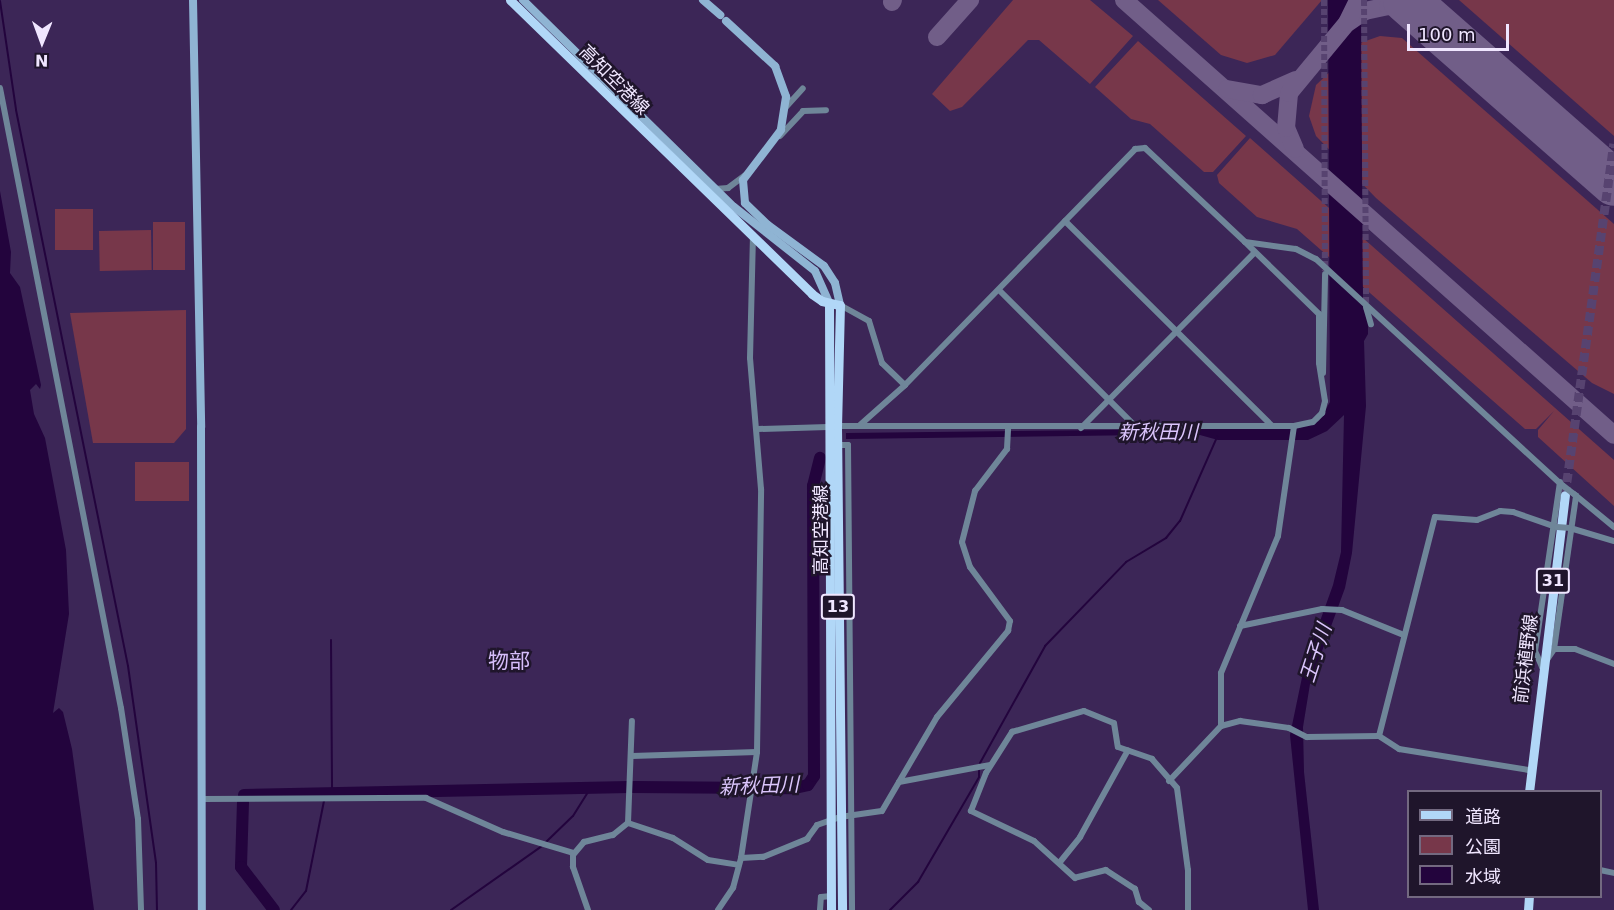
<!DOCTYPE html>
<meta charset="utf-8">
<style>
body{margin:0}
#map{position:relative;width:1614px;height:910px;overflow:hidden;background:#3c2657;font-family:"DejaVu Sans","Noto Sans JP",sans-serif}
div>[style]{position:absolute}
.green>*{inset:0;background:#77374a;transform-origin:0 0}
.water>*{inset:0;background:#23043d}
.stream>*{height:2px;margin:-1px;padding:0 1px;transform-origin:1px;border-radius:1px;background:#23043d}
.river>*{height:12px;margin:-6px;padding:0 6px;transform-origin:6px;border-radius:6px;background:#23043d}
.taxiway>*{height:18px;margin:-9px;padding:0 9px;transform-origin:9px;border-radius:9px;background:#715e88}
.runway>*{height:46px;margin:-23px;padding:0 23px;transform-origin:23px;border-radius:23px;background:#715e88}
.street-tunnel>*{height:6px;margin-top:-3px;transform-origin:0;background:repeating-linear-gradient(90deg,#574370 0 6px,transparent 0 9px)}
.primary-tunnel>*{height:9px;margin-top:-4.5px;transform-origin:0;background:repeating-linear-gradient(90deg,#574370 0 9px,transparent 0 13.5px)}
.street>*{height:6px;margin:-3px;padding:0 3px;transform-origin:3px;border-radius:3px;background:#6f8699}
.secondary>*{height:8px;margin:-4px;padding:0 4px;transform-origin:4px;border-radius:4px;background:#8fb4d3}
.primary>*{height:9px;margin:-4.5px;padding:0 4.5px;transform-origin:4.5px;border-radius:4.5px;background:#b1d7f7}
.street-bridge>*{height:6px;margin:-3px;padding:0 3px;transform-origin:3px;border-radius:3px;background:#6f8699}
span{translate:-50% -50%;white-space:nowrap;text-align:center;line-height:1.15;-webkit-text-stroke:5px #1f152b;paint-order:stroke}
.shield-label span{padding:2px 4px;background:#1f152b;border:2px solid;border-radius:4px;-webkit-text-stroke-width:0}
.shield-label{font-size:16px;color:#f0e6ff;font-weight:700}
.street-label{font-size:18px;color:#f0e6ff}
.water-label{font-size:20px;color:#dbc5fc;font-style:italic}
.quarter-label{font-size:21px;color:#d6bdfa}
.legend{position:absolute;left:1407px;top:790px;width:195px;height:108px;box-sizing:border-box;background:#1f152b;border:2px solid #736980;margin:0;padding:8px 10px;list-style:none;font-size:18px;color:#f0e6ff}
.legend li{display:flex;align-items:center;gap:12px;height:30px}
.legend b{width:30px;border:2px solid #736980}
.north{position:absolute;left:12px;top:12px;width:60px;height:60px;-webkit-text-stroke:4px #1f152b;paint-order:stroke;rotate:181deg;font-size:16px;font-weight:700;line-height:24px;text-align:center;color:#f0e6ff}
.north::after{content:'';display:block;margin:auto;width:21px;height:27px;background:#f0e6ff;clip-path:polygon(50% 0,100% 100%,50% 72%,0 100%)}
.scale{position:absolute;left:1407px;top:24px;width:102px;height:27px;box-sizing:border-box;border:3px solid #f0e6ff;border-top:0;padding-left:8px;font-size:18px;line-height:21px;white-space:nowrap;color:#f0e6ff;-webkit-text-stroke:4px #1f152b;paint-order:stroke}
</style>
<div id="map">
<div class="green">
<i style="clip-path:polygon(1013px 0,1090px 0,1133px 36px,1090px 84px,1039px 40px,1028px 40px,962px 107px,950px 111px,932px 94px)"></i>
<i style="clip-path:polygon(1158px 0,1322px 0,1275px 55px,1247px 63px,1221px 55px)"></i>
<i style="clip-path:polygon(1459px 0,1614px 0,1614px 136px)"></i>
<i style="clip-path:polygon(1380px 36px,1402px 38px,1410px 45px,1614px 224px,1614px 394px,1592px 383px,1376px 198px,1316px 136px,1309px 116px,1316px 85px,1360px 43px)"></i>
<i style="clip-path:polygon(1138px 41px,1246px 136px,1213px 172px,1204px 172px,1150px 124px,1131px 119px,1095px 87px)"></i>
<i style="clip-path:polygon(1250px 138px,1614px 460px,1614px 506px,1538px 437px,1538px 430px,1554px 411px,1536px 429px,1525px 429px,1297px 229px,1257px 217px,1219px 183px,1217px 175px)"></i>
<i style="left:55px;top:209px;width:38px;height:41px"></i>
<i style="left:153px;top:222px;width:32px;height:48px"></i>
<i style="left:151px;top:230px;width:40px;height:52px;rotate:89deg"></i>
<i style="clip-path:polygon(186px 310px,186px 429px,174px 443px,93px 443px,70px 313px)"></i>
<i style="left:135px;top:462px;width:54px;height:39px"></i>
</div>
<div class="water">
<i style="clip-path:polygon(1328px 0,1361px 0,1363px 309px,1368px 319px,1368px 334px,1364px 341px,1366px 406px,1352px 553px,1345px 588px,1310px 684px,1303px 727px,1304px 772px,1319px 910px,1308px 910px,1290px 735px,1305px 663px,1333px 585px,1341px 552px,1344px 415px,1327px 431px,1308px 440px,1218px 440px,1200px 435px,1145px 435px,846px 439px,846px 433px,1299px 428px,1319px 421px,1330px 402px)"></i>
<i style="clip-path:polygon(0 191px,11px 252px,10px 273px,20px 287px,41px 385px,40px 389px,36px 384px,30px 390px,34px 414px,45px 438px,66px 550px,69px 614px,53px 713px,59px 708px,63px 712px,72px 749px,94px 910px,0 910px)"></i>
</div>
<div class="stream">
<i style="left:0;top:1px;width:110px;rotate:81.6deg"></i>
<i style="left:16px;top:110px;width:567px;rotate:78.61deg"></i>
<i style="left:128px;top:666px;width:199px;rotate:81.9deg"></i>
<i style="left:156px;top:863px;width:47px;rotate:88.8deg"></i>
<i style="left:331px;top:640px;width:154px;rotate:89.6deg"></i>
<i style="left:980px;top:763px;width:134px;rotate:-60.9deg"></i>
<i style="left:1045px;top:646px;width:117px;rotate:-46deg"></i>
<i style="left:1126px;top:562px;width:47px;rotate:-31deg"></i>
<i style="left:1166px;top:538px;width:22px;rotate:-51deg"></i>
<i style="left:1180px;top:521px;width:92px;rotate:-66.2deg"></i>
<i style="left:546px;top:842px;width:37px;rotate:-44deg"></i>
<i style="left:573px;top:816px;width:34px;rotate:-58deg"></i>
<i style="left:291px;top:910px;width:24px;rotate:-52deg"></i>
<i style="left:306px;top:891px;width:92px;rotate:-78.7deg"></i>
<i style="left:451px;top:910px;width:111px;rotate:-35.1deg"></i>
<i style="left:890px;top:910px;width:40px;rotate:-45deg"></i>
<i style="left:918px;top:882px;width:121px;rotate:-59.8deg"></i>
<i style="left:979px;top:777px;width:8px;rotate:-90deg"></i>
</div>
<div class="river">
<i style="left:633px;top:787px;width:162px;rotate:0.4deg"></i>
<i style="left:795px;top:788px;width:13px;rotate:-13deg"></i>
<i style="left:808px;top:785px;width:11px;rotate:-56deg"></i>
<i style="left:814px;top:776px;width:290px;rotate:-90.2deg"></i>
<i style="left:813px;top:486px;width:29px;rotate:-76deg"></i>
<i style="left:244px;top:795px;width:385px;rotate:-1.2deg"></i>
<i style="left:243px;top:802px;width:65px;rotate:91.8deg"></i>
<i style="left:241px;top:867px;width:54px;rotate:52.5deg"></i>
</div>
<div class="taxiway">
<i style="left:1124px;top:0;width:655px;rotate:41.6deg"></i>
<i style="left:892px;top:2px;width:2px;rotate:-63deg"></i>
<i style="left:1349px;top:22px;width:19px;rotate:-35deg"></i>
<i style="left:1365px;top:11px;width:24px;rotate:-12deg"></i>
<i style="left:1388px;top:6px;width:23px;rotate:7deg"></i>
<i style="left:1411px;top:9px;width:24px;rotate:33deg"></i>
<i style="left:937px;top:37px;width:50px;rotate:-48.3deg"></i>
<i style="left:1227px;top:89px;width:36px;rotate:10deg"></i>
<i style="left:1262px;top:95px;width:37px;rotate:-24deg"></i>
<i style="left:1295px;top:149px;width:23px;rotate:-113deg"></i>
<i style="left:1286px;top:128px;width:35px;rotate:-85deg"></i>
<i style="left:1289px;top:93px;width:91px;rotate:-50.4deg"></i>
<i style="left:1347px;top:23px;width:25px;rotate:-64deg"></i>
</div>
<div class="runway">
<i style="left:1406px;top:0;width:277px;rotate:41.3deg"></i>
</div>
<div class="street-tunnel">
<i style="left:1324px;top:0;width:271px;rotate:89.8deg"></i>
<i style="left:1364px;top:0;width:307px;rotate:89.6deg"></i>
</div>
<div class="primary-tunnel">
<i style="left:1565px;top:495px;width:355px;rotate:-82.1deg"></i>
</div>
<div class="street">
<i style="left:0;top:88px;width:632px;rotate:78.96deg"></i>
<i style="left:121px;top:708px;width:112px;rotate:81.3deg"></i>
<i style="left:138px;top:819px;width:91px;rotate:88.1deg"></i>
<i style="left:786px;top:107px;width:25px;rotate:-48deg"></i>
<i style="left:780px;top:136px;width:34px;rotate:-47deg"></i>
<i style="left:803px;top:111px;width:23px;rotate:-2deg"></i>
<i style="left:715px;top:189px;width:13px;rotate:-4deg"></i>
<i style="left:728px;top:188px;width:21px;rotate:-37deg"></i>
<i style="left:1065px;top:221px;width:291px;rotate:44.7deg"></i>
<i style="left:999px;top:290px;width:194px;rotate:45deg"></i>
<i style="left:840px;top:305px;width:33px;rotate:29deg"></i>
<i style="left:869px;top:321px;width:44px;rotate:72.8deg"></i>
<i style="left:882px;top:363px;width:32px;rotate:44deg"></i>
<i style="left:1366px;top:307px;width:18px;rotate:74deg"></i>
<i style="left:1323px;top:373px;width:99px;rotate:-88.8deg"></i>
<i style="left:860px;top:425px;width:60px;rotate:-41.6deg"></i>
<i style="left:905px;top:385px;width:330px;rotate:-45.7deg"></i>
<i style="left:1135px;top:149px;width:10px;rotate:-6deg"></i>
<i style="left:1145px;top:148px;width:137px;rotate:43.2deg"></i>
<i style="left:1245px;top:242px;width:51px;rotate:7.8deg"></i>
<i style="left:1296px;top:249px;width:22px;rotate:27deg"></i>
<i style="left:1316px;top:259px;width:334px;rotate:42.6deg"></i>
<i style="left:837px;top:426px;width:457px"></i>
<i style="left:1294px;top:426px;width:19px;rotate:-12deg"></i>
<i style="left:1313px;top:422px;width:13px;rotate:-45deg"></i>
<i style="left:1322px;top:413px;width:12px;rotate:-76deg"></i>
<i style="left:1325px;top:401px;width:38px;rotate:-99deg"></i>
<i style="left:1319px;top:363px;width:49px;rotate:-90deg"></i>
<i style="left:1319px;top:314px;width:103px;rotate:-135.8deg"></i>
<i style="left:1081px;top:428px;width:247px;rotate:-45.3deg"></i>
<i style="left:758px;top:429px;width:70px;rotate:-1.6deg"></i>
<i style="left:837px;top:445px;width:11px"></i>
<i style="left:848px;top:445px;width:465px;rotate:89.5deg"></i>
<i style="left:1560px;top:482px;width:171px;rotate:98.4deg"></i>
<i style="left:1535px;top:651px;width:17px;rotate:66deg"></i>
<i style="left:1542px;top:667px;width:22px;rotate:-56deg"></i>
<i style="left:1554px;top:649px;width:155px;rotate:-81.8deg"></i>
<i style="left:1574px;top:494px;width:52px;rotate:39.5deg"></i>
<i style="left:1570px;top:528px;width:46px;rotate:16.5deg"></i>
<i style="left:1240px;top:626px;width:84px;rotate:-11.7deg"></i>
<i style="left:1322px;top:609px;width:20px;rotate:3deg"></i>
<i style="left:1342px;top:610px;width:67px;rotate:22deg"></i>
<i style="left:1554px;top:649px;width:21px"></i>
<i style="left:1575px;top:649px;width:42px;rotate:21deg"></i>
<i style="left:1221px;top:726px;width:53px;rotate:-90deg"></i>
<i style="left:1221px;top:673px;width:148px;rotate:-67.4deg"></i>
<i style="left:1278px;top:536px;width:111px;rotate:-81.7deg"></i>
<i style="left:1379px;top:736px;width:226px;rotate:-75.7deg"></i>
<i style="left:1435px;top:517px;width:42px;rotate:4.1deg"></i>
<i style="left:1477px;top:520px;width:25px;rotate:-21deg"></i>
<i style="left:1500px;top:511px;width:13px;rotate:4deg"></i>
<i style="left:1513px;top:512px;width:46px;rotate:19.2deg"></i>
<i style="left:632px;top:756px;width:125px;rotate:-1.8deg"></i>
<i style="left:1169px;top:781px;width:76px;rotate:-46.6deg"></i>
<i style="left:1221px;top:726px;width:20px;rotate:-15deg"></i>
<i style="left:1240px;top:721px;width:49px;rotate:8.1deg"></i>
<i style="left:1289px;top:728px;width:20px;rotate:27deg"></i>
<i style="left:1307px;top:737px;width:72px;rotate:-0.8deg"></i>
<i style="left:1379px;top:736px;width:24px;rotate:33deg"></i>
<i style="left:1399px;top:749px;width:131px;rotate:9.2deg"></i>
<i style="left:899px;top:782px;width:93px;rotate:-10.6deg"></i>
<i style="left:202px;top:799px;width:224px;rotate:-0.3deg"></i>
<i style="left:426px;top:798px;width:84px;rotate:23.8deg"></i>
<i style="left:503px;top:832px;width:74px;rotate:16.5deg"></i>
<i style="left:628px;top:823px;width:47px;rotate:18.4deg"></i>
<i style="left:673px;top:838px;width:41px;rotate:32.2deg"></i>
<i style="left:708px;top:860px;width:31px;rotate:9deg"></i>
<i style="left:741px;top:858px;width:22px;rotate:-3deg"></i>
<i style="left:763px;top:857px;width:48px;rotate:-22.2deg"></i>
<i style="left:807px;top:839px;width:17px;rotate:-54deg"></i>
<i style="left:817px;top:825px;width:24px;rotate:-19deg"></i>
<i style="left:840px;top:817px;width:42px;rotate:-8.1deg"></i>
<i style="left:882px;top:811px;width:109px;rotate:-59.7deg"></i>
<i style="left:937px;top:717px;width:112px;rotate:-50.5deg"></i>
<i style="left:1008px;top:631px;width:10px;rotate:-79deg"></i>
<i style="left:1010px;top:621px;width:67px;rotate:-126.5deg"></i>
<i style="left:970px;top:567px;width:26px;rotate:-108deg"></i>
<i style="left:962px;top:542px;width:53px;rotate:-75.7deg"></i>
<i style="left:975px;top:491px;width:53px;rotate:-52.7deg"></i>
<i style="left:1007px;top:449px;width:21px;rotate:-87deg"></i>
<i style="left:1060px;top:862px;width:32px;rotate:-51deg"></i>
<i style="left:1080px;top:837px;width:99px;rotate:-61.1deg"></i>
<i style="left:1600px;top:870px;width:14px;rotate:12deg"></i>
<i style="left:588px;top:910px;width:46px;rotate:-109.2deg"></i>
<i style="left:573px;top:867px;width:12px;rotate:-90deg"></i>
<i style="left:573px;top:855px;width:17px;rotate:-50deg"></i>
<i style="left:584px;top:842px;width:30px;rotate:-14deg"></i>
<i style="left:613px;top:835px;width:19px;rotate:-39deg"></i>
<i style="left:628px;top:823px;width:102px;rotate:-87.8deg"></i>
<i style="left:718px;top:910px;width:27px;rotate:-56deg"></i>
<i style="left:733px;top:888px;width:31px;rotate:-75deg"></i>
<i style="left:741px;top:858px;width:107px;rotate:-81.4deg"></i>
<i style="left:757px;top:752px;width:263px;rotate:-89.1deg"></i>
<i style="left:761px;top:489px;width:131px;rotate:-94.8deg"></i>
<i style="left:750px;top:358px;width:120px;rotate:-88.6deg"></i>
<i style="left:820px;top:910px;width:13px;rotate:-86deg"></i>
<i style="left:821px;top:897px;width:10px;rotate:-6deg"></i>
<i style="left:1149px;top:910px;width:13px;rotate:-141deg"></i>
<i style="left:1139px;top:902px;width:14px;rotate:-107deg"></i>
<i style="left:1135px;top:889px;width:35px;rotate:-147deg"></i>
<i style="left:1106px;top:870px;width:32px;rotate:166deg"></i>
<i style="left:1075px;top:878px;width:55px;rotate:-137.9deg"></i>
<i style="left:1034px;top:841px;width:70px;rotate:-154.5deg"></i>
<i style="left:971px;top:811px;width:41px;rotate:-68.5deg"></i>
<i style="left:986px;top:773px;width:49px;rotate:-57.6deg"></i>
<i style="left:1012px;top:732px;width:75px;rotate:-16.3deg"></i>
<i style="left:1084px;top:711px;width:32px;rotate:22deg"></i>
<i style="left:1114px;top:723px;width:24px;rotate:81deg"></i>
<i style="left:1118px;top:747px;width:36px;rotate:19deg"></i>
<i style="left:1152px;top:759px;width:38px;rotate:49deg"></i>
<i style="left:1177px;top:788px;width:83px;rotate:82.4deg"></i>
<i style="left:1188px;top:870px;width:40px;rotate:90deg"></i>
</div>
<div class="secondary">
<i style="left:193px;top:0;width:427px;rotate:88.9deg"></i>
<i style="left:201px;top:427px;width:483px;rotate:89.9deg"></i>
<i style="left:523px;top:0;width:296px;rotate:44.5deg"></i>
<i style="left:734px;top:207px;width:103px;rotate:38.3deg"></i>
<i style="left:815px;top:271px;width:35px;rotate:66deg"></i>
<i style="left:703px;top:0;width:23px;rotate:41deg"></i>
<i style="left:726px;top:21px;width:67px;rotate:42.6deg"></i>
<i style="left:775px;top:66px;width:33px;rotate:70deg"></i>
<i style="left:786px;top:97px;width:33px;rotate:99deg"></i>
<i style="left:781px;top:130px;width:63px;rotate:127.2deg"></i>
<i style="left:743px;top:180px;width:23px;rotate:85deg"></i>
<i style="left:745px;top:203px;width:32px;rotate:44deg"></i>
<i style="left:768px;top:225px;width:69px;rotate:36.2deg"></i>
<i style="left:824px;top:266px;width:20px;rotate:57deg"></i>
<i style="left:835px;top:283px;width:23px;rotate:77deg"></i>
</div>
<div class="primary">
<i style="left:510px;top:0;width:421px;rotate:44.2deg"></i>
<i style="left:812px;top:294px;width:12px;rotate:35deg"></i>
<i style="left:822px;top:301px;width:18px;rotate:13deg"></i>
<i style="left:840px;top:305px;width:121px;rotate:91.4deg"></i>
<i style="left:837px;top:426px;width:484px;rotate:89.4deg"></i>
<i style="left:829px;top:303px;width:607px;rotate:89.81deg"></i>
<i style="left:1529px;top:792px;width:299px;rotate:-83.1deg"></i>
<i style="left:1528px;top:910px;width:14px;rotate:-86deg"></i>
</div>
<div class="street-bridge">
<i style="left:1562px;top:485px;width:15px;rotate:37deg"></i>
<i style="left:1557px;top:527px;width:13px;rotate:4deg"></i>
</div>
<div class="shield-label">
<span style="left:1553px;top:581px">31</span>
<span style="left:838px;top:607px">13</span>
</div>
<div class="street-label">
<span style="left:614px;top:80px;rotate:45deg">高知空港線</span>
<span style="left:821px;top:530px;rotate:-90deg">高知空港線</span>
<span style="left:1526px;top:659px;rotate:-83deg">前浜植野線</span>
</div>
<div class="water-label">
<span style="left:1158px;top:432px">新秋田川</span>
<span style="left:1316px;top:653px;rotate:-72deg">王子川</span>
<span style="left:759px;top:786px;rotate:-2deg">新秋田川</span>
</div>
<div class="quarter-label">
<span style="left:509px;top:661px">物部</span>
</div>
<ul class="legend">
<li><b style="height:8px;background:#b1d7f7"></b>道路</li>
<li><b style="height:16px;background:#77374a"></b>公園</li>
<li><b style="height:16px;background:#23043d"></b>水域</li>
</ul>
<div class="north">N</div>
<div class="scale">100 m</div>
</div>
